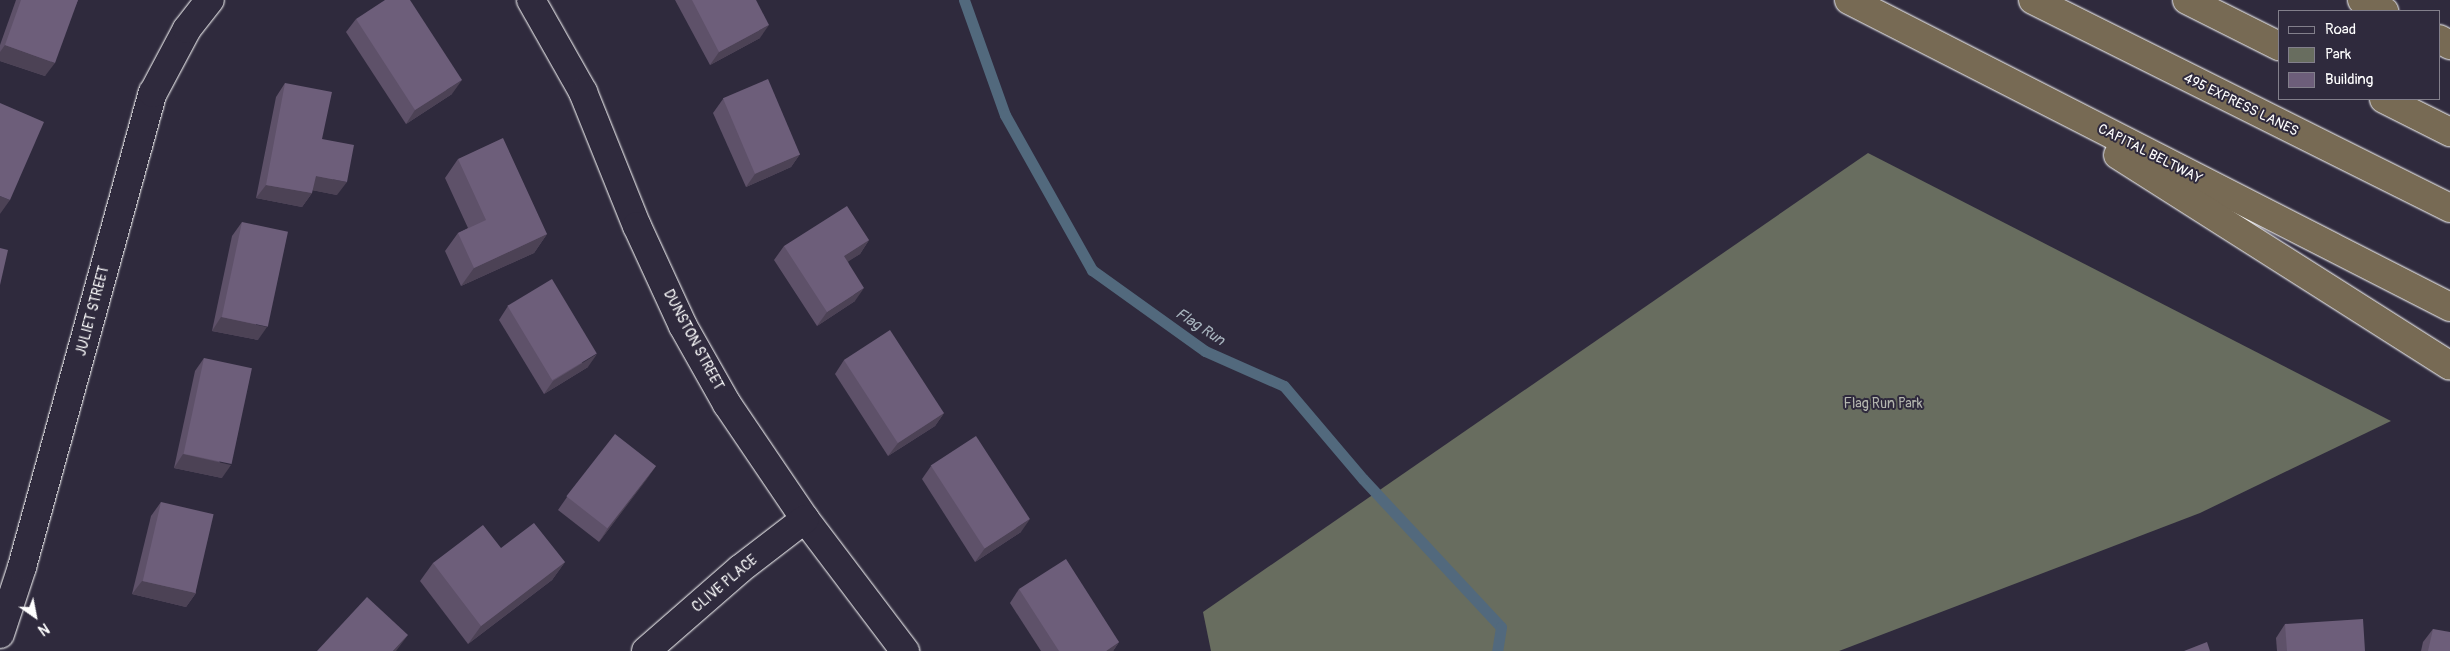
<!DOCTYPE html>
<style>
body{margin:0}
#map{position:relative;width:2450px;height:651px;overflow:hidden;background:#2f2a3d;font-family:Pangolin,sans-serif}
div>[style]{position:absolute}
.green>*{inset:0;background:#686d5f}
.stream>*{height:11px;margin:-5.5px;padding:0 5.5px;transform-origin:5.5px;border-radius:5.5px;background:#52697d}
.roads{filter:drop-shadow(0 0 1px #fff) drop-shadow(0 0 1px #fff)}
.minor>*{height:28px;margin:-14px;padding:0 14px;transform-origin:14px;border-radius:14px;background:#2f2a3d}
.motorway>*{height:28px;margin:-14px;padding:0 14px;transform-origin:14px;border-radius:14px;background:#776a54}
.wall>*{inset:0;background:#5e5169}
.shaded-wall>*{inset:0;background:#4c4255}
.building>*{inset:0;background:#6d5e7a;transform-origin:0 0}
span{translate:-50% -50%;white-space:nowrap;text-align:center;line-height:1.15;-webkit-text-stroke:4px #2f2a3d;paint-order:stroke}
.street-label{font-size:14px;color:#fff}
.park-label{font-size:14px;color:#b4b6af}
.water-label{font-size:15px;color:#a8b4be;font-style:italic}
.legend{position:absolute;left:2278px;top:10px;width:162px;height:90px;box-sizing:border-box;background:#2f2a3d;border:1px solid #827f8b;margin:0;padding:6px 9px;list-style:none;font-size:15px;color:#fff}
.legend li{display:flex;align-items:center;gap:10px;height:25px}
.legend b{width:25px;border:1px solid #827f8b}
.north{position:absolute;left:10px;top:591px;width:50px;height:50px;-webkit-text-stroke:4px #2f2a3d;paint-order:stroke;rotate:147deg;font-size:14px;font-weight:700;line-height:20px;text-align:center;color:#fff}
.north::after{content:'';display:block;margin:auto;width:18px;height:22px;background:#fff;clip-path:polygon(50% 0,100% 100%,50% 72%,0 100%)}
</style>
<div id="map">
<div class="green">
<i style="clip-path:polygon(1868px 153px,2391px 421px,2200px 513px,1839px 651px,1211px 651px,1203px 612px)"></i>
</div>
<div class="stream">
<i style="left:964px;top:0;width:122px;rotate:70.4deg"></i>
<i style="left:1005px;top:115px;width:178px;rotate:60.7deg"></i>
<i style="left:1092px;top:270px;width:139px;rotate:35.6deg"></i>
<i style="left:1205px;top:351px;width:86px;rotate:23.9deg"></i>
<i style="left:1284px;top:386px;width:122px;rotate:49.7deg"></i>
<i style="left:1363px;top:479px;width:202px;rotate:47deg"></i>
<i style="left:1501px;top:627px;width:24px;rotate:99deg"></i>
</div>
<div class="roads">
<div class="minor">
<i style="left:531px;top:0;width:106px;rotate:60.5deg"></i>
<i style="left:583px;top:92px;width:144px;rotate:68.1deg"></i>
<i style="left:637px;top:226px;width:110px;rotate:65.3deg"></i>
<i style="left:683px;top:326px;width:90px;rotate:60.6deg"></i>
<i style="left:727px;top:404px;width:139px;rotate:55.9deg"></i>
<i style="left:805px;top:519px;width:166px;rotate:52.9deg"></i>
<i style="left:0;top:634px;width:71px;rotate:-71.8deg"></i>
<i style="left:22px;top:567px;width:492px;rotate:-74.6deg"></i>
<i style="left:153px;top:93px;width:72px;rotate:-62deg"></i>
<i style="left:187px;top:29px;width:37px;rotate:-52deg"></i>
<i style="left:646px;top:651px;width:125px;rotate:-41.1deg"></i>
<i style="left:740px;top:569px;width:82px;rotate:-37.6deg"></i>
</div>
<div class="motorway">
<i style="left:1849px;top:0;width:675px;rotate:27.06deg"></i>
<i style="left:2033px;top:0;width:466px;rotate:26.5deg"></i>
<i style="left:2187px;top:0;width:103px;rotate:26.6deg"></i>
<i style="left:2362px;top:0;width:25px;rotate:27deg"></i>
<i style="left:2439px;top:39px;width:13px;rotate:29deg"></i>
<i style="left:2384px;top:99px;width:74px;rotate:26.6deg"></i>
<i style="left:2118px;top:155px;width:393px;rotate:32.4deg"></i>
</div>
</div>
<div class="wall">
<i style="clip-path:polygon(16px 0,78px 0,45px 76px,0 61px,0 45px)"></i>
<i style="clip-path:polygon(675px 0,756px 0,760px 38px,710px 65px)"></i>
<i style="clip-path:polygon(356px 19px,452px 94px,406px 124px,346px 32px)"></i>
<i style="clip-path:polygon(285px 83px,322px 139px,337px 195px,312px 190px,312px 193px,302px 207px,256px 198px,276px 97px)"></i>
<i style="clip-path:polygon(723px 99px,800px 154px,791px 167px,746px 187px,713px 113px)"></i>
<i style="clip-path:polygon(458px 159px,547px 234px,534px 253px,461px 286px,445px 251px,458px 233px,468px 228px,445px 178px)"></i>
<i style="clip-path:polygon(242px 222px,258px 340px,212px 331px,232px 236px)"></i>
<i style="clip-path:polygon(869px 240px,860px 254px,848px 261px,855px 301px,817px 326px,774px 260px,784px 246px)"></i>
<i style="clip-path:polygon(508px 306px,588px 367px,544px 394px,499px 320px)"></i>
<i style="clip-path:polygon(204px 358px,222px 478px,174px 468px,195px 371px)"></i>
<i style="clip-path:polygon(844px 360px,944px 413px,935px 426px,888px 456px,835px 374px)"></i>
<i style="clip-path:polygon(656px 466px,599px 542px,558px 510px,567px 497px)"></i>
<i style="clip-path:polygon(931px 466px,1021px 532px,975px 562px,922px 479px)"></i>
<i style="clip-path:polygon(161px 502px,196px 593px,186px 607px,132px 594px,151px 516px)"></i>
<i style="clip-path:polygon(501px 548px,565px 562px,552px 580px,468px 644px,420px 581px,433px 563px)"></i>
<i style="clip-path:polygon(1019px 589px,1119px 642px,1113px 651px,1041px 651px,1010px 603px)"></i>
<i style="clip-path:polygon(2285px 624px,2365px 651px,2277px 651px,2276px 638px)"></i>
<i style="clip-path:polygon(2433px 629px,2450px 651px,2421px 651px,2423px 642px)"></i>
</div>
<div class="shaded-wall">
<i style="clip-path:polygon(769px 25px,760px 38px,710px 65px,719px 52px)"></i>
<i style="clip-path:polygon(5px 45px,55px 63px,45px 76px,0 61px,0 52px)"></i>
<i style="clip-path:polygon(462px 80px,452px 94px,406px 124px,415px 110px)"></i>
<i style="clip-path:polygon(800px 154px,791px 167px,746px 187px,755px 174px)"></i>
<i style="clip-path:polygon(316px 176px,347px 182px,337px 195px,306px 189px)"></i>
<i style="clip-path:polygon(266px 185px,312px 193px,302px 207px,256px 198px)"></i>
<i style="clip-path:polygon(0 196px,10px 200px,0 214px)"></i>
<i style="clip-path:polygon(547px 234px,534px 253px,461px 286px,474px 268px)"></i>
<i style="clip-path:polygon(869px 240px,860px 254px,835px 270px,844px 256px)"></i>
<i style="clip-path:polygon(864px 288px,855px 301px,817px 326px,827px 312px)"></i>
<i style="clip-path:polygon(221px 317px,267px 327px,258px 340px,212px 331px)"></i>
<i style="clip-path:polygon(597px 354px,588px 367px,544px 394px,553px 381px)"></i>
<i style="clip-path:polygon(944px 413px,935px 426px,888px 456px,898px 443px)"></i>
<i style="clip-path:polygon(183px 454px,231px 465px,222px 478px,174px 468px)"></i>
<i style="clip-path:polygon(656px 466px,647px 479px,599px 542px,608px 528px)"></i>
<i style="clip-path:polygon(1030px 519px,1021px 532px,975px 562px,985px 548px)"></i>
<i style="clip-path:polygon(565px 562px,552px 580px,468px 644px,481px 626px)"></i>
<i style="clip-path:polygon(142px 581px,196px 593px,186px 607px,132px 594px)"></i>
<i style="clip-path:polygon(408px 635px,396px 651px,393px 651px)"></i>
<i style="clip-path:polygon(1119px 642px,1113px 651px,1106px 651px)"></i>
</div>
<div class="building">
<i style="clip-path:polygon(21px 0,78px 0,55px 63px,5px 45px)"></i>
<i style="clip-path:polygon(385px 0,410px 0,462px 80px,415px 110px,356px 19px)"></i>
<i style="clip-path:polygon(692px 0,756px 0,769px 25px,719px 52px)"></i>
<i style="left:768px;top:79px;width:82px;height:49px;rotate:67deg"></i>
<i style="clip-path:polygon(285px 83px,332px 92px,322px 139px,354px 145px,347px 182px,316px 176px,312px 193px,266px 185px)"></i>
<i style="clip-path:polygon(0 103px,44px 122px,10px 200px,0 196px)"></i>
<i style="clip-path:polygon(503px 138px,547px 234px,474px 268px,458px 233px,486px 220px,458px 159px)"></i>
<i style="clip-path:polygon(847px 206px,869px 240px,844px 256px,864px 288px,827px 312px,784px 246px)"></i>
<i style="left:242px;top:222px;width:47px;height:97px;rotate:12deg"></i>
<i style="clip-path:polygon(0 248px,8px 250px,0 285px)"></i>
<i style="left:552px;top:279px;width:87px;height:52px;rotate:59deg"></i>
<i style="left:890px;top:330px;width:99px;height:55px;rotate:57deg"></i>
<i style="left:204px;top:358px;width:49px;height:98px;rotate:12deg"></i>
<i style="left:615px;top:434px;width:52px;height:79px;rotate:38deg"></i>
<i style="left:976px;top:436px;width:99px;height:54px;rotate:57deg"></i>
<i style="left:161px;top:502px;width:54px;height:81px;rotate:13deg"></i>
<i style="clip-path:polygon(534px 523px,565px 562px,481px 626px,433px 563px,483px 525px,501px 548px)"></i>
<i style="clip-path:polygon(1066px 559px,1119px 642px,1106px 651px,1059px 651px,1019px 589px)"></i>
<i style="clip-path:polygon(367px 597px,408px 635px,393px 651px,317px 651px)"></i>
<i style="clip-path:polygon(2363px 619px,2365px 651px,2287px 651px,2285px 624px)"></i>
<i style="clip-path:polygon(2433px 629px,2450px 632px,2450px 651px,2428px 651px)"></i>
<i style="clip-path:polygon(2207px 642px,2210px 651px,2184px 651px)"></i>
</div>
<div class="street-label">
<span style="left:2241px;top:105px;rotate:26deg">495 EXPRESS LANES</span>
<span style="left:2150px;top:154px;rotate:27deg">CAPITAL BELTWAY</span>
<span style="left:93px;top:311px;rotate:-75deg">JULIET STREET</span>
<span style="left:693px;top:340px;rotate:62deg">DUNSTON STREET</span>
<span style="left:725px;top:584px;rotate:-40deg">CLIVE PLACE</span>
</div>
<div class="park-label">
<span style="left:1883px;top:404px">Flag Run Park</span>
</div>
<div class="water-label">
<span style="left:1200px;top:327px;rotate:33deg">Flag Run</span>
</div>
<ul class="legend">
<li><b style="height:6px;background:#2f2a3d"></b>Road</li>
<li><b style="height:14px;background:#686d5f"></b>Park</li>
<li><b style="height:14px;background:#6d5e7a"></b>Building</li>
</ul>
<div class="north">N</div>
</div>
